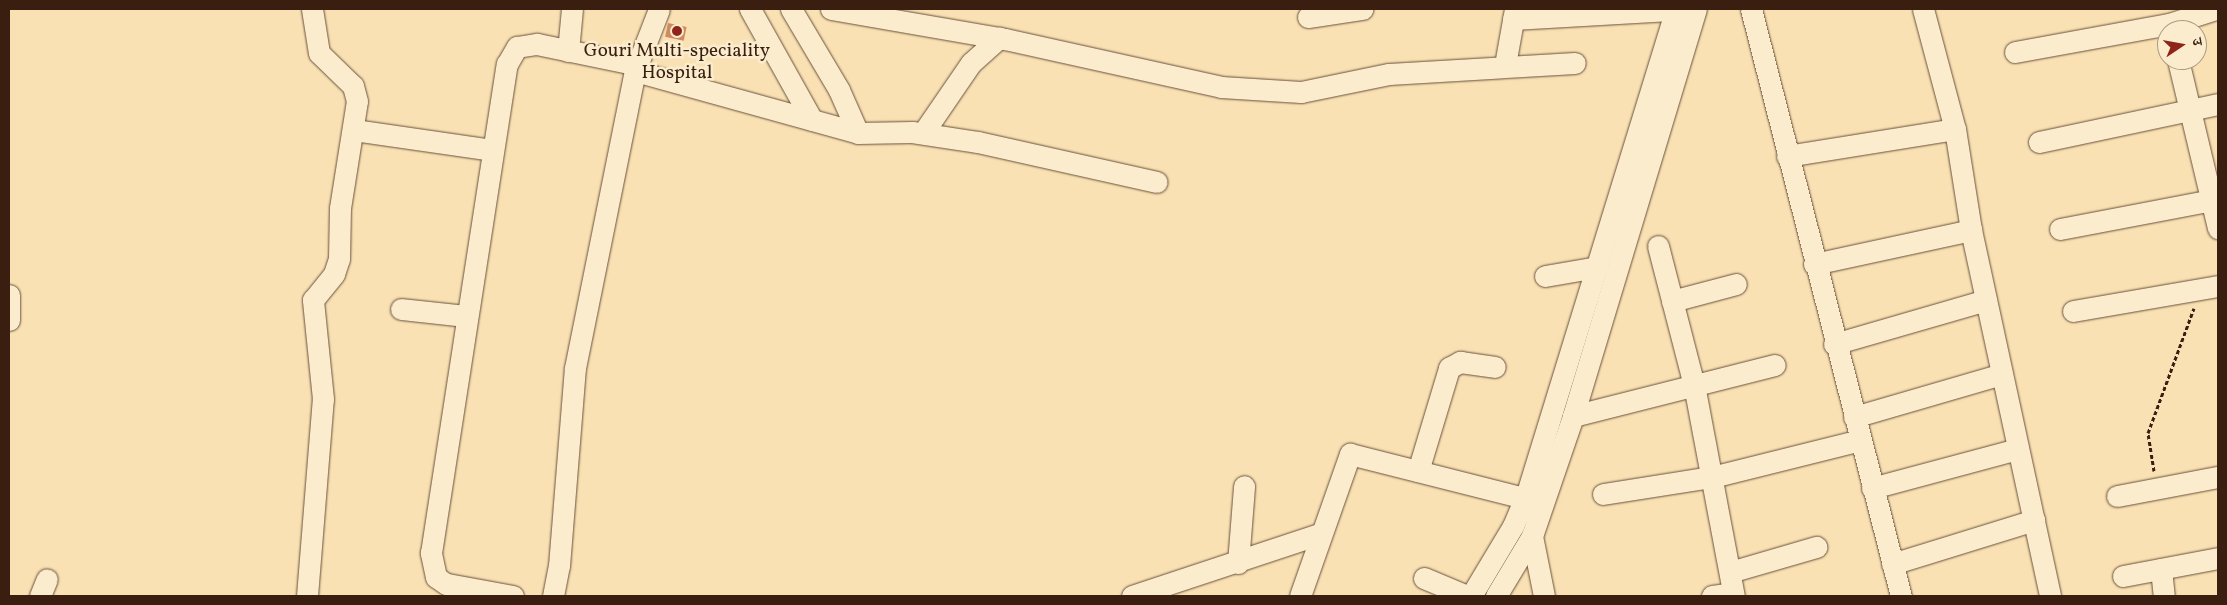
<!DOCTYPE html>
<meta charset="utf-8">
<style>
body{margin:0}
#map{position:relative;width:2227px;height:605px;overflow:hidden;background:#f9e1b4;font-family:Vollkorn,"Noto Serif Devanagari",serif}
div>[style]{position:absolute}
.building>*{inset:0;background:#ce8b60;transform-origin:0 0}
.path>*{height:3px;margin-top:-1.5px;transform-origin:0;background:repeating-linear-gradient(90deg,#3a1f11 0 4px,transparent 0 6.5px)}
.roads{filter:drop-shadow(0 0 1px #6a503a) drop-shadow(0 0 1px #6a503a)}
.minor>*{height:21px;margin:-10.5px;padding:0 10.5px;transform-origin:10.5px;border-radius:10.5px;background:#fbecce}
.dots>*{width:14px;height:14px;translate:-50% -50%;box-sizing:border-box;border:2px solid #fbecce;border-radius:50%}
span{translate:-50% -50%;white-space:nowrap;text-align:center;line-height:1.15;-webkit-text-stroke:5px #fbecce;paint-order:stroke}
.poi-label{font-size:19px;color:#3a1f11}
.frame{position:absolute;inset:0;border:10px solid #3a1f11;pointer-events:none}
.north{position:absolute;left:2157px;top:20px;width:50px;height:50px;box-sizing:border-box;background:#fbecce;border:1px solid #ae9a82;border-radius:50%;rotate:78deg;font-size:14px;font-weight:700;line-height:20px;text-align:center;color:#3a1f11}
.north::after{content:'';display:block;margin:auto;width:18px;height:22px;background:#8f2418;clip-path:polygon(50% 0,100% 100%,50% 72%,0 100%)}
</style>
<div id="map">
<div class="building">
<i style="left:668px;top:23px;width:19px;height:14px;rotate:12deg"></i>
</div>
<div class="path">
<i style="left:2154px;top:471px;width:38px;rotate:-99deg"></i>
<i style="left:2148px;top:433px;width:133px;rotate:-69.8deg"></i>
</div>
<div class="roads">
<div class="minor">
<i style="left:750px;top:9px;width:127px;rotate:60.8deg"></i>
<i style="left:791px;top:9px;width:94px;rotate:59.3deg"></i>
<i style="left:839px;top:90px;width:47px;rotate:66.2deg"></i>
<i style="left:858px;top:133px;width:54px;rotate:-1.1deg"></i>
<i style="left:912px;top:132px;width:67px;rotate:8.6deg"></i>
<i style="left:978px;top:142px;width:183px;rotate:12.6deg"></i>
<i style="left:831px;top:9px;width:177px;rotate:9.8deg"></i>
<i style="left:1005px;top:39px;width:221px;rotate:12.5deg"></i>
<i style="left:1221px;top:87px;width:80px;rotate:3.6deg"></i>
<i style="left:1301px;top:92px;width:90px;rotate:-11.6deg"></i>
<i style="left:1389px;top:74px;width:186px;rotate:-3.4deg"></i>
<i style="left:1751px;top:9px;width:606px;rotate:75.67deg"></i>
<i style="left:1923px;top:9px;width:124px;rotate:75.1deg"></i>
<i style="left:1955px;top:129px;width:102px;rotate:81deg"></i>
<i style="left:1971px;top:230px;width:374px;rotate:77.8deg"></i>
<i style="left:1308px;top:17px;width:55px;rotate:-8.4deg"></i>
<i style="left:1513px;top:19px;width:175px;rotate:-3.3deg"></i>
<i style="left:568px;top:51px;width:42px;rotate:-84.6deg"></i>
<i style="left:2015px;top:52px;width:157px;rotate:-10.3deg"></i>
<i style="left:2169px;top:24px;width:49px;rotate:-17.7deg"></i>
<i style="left:2178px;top:60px;width:173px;rotate:76.6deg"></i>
<i style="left:1505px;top:65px;width:57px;rotate:-79.9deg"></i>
<i style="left:635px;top:71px;width:231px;rotate:15.5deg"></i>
<i style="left:354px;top:130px;width:139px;rotate:8.2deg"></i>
<i style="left:923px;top:133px;width:85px;rotate:-55.6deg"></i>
<i style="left:971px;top:63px;width:38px;rotate:-42deg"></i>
<i style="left:2039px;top:142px;width:183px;rotate:-12deg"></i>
<i style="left:1787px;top:156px;width:170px;rotate:-9.1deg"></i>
<i style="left:2060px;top:229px;width:161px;rotate:-10.8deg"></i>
<i style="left:1658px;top:246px;width:144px;rotate:75.5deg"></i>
<i style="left:1694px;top:385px;width:215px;rotate:79.3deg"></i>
<i style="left:1814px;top:264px;width:161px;rotate:-12.2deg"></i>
<i style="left:1545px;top:276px;width:53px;rotate:-9.8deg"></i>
<i style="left:9px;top:295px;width:25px;rotate:90deg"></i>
<i style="left:1672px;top:301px;width:66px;rotate:-14.9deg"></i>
<i style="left:401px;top:309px;width:64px;rotate:6.2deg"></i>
<i style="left:2073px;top:311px;width:147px;rotate:-9.8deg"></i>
<i style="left:1834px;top:344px;width:158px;rotate:-16.1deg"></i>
<i style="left:1573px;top:416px;width:208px;rotate:-14.2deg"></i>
<i style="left:1854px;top:417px;width:154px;rotate:-16.2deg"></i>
<i style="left:1418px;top:471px;width:108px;rotate:-73.2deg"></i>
<i style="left:1449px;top:368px;width:13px;rotate:-29deg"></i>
<i style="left:1460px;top:362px;width:35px;rotate:8deg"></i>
<i style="left:1872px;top:488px;width:151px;rotate:-15deg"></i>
<i style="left:1603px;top:494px;width:110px;rotate:-8.9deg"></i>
<i style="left:1712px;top:477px;width:153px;rotate:-14deg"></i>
<i style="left:2117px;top:496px;width:103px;rotate:-10.7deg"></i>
<i style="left:1532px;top:536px;width:61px;rotate:78.7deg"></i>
<i style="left:1238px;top:563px;width:77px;rotate:-85.5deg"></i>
<i style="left:1892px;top:564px;width:149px;rotate:-17.2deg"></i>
<i style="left:2161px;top:569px;width:27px;rotate:84deg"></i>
<i style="left:1730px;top:572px;width:90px;rotate:-16.2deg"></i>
<i style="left:2123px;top:576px;width:97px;rotate:-10.7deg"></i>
<i style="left:1424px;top:578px;width:47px;rotate:22.7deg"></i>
<i style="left:40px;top:596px;width:18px;rotate:-68deg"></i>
<i style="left:307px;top:596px;width:198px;rotate:-85.4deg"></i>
<i style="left:323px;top:399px;width:100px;rotate:-95.8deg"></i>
<i style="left:313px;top:300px;width:33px;rotate:-51deg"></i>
<i style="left:334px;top:274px;width:16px;rotate:-72deg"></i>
<i style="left:339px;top:259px;width:51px;rotate:-88.9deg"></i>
<i style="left:340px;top:208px;width:108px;rotate:-81deg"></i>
<i style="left:357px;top:101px;width:16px;rotate:-105deg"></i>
<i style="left:353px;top:86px;width:47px;rotate:-135.9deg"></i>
<i style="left:319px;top:53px;width:45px;rotate:-99deg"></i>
<i style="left:513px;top:596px;width:68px;rotate:-169.8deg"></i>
<i style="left:446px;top:584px;width:12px;rotate:-145deg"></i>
<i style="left:436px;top:577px;width:25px;rotate:-102deg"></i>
<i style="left:431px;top:553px;width:495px;rotate:-81.2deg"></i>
<i style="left:507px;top:64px;width:20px;rotate:-60deg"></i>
<i style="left:517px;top:47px;width:20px;rotate:-9deg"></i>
<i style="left:537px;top:44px;width:103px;rotate:11.7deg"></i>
<i style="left:553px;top:596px;width:31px;rotate:-79deg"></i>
<i style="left:559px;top:566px;width:199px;rotate:-85.4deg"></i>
<i style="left:575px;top:368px;width:303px;rotate:-78.6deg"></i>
<i style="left:635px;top:71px;width:66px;rotate:-68.8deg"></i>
<i style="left:1132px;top:596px;width:198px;rotate:-18.3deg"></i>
<i style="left:1300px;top:596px;width:151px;rotate:-70.6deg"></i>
<i style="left:1350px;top:454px;width:179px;rotate:14.2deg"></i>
<i style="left:1471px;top:596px;width:82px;rotate:-59deg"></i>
<i style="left:1513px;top:526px;width:36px;rotate:-67deg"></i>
<i style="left:1527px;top:493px;width:506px;rotate:-72.89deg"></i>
<i style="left:1496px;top:596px;width:70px;rotate:-59deg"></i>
<i style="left:1532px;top:536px;width:127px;rotate:-71.1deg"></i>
<i style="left:1573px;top:416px;width:425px;rotate:-73.2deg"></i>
<i style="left:1712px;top:596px;width:21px;rotate:-8deg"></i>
</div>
</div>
<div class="dots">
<i style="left:677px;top:31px;background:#8f2418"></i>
</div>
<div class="poi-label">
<span style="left:677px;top:63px">Gouri Multi-speciality<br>Hospital</span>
</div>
<div class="frame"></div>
<div class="north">उ</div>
</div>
